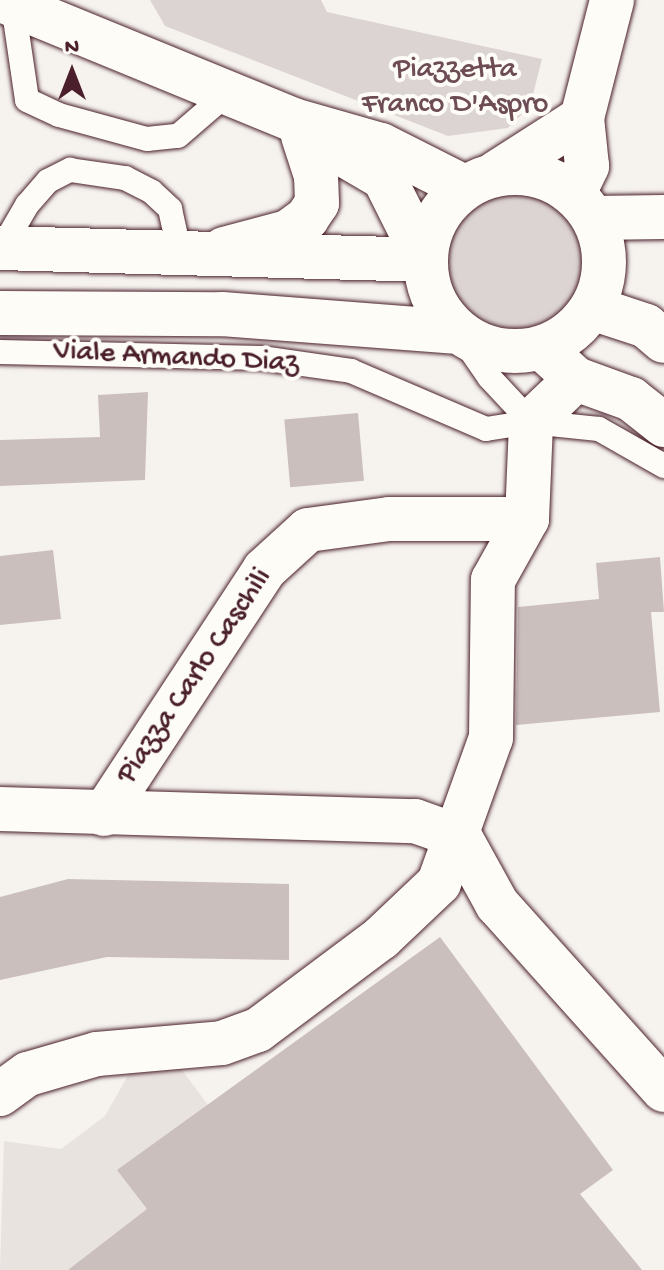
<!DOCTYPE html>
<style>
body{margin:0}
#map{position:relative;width:664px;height:1270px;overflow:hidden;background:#f6f3ef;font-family:"Gochi Hand",sans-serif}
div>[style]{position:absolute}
.built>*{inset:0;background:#e9e3e0}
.green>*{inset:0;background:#dcd4d2}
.round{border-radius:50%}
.building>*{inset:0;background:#cbbfbe;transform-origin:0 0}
.roads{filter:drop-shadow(0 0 2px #4a1f2b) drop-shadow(0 0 2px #4a1f2b)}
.service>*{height:24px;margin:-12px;padding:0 12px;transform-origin:12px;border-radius:12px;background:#fdfcf7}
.minor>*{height:44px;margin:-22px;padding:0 22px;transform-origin:22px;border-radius:22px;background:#fdfcf7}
.tertiary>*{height:44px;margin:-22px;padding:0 22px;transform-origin:22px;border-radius:22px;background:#fdfcf7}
.secondary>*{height:44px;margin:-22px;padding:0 22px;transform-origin:22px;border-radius:22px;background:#fdfcf7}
.secondary>.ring{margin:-22px;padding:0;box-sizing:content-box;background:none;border:44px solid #fdfcf7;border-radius:50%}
span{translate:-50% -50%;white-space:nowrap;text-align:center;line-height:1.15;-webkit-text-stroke:8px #fdfcf7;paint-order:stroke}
.park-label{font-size:30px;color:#6e4c55}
.street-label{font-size:30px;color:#4a1f2b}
.north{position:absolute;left:32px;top:32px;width:80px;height:80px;-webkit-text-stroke:6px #fdfcf7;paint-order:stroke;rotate:0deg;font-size:22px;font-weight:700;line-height:32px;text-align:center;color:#4a1f2b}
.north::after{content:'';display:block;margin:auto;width:28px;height:36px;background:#4a1f2b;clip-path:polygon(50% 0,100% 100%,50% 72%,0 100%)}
</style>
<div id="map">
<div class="built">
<i style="clip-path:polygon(179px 1066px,331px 1270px,0 1270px,4px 1141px,61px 1149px,105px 1116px,130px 1072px)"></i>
</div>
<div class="green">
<i style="clip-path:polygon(150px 0,321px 0,327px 12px,542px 59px,530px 106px,508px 128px,448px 136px,165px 26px)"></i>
<i class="round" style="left:444px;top:190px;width:144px;height:144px"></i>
</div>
<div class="building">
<i style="clip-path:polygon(148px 392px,145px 480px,0 486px,0 440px,100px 437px,98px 395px)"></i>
<i style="left:358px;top:413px;width:68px;height:74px;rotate:85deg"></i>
<i style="clip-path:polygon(53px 550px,61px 619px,0 625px,0 556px)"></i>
<i style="clip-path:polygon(660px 557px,664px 612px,651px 612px,660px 712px,516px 725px,518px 607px,599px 599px,596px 563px)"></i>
<i style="clip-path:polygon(68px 879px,289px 884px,289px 960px,107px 957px,0 980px,0 897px)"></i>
<i style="clip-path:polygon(440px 937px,613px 1170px,580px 1194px,642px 1270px,68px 1270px,147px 1209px,117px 1170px)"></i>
</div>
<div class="roads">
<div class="service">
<i style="left:13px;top:5px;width:96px;rotate:81.6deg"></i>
<i style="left:27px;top:100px;width:35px;rotate:25deg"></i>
<i style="left:59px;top:115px;width:91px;rotate:15.3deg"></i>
<i style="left:147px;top:139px;width:31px;rotate:-6deg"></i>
<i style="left:178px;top:136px;width:67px;rotate:-40.8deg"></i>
<i style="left:2px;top:248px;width:50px;rotate:-59.8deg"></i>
<i style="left:27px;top:205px;width:32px;rotate:-49deg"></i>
<i style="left:48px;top:181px;width:25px;rotate:-27deg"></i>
<i style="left:70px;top:170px;width:56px;rotate:8.3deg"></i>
<i style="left:125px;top:178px;width:30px;rotate:27deg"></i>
<i style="left:152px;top:192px;width:25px;rotate:43deg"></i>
<i style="left:170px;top:209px;width:42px;rotate:77.6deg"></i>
<i style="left:458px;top:332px;width:55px;rotate:55.4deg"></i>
<i style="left:489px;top:377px;width:62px;rotate:47deg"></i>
<i style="left:0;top:352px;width:261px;rotate:1.3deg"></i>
<i style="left:261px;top:358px;width:91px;rotate:8.2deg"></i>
<i style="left:351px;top:371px;width:147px;rotate:23.2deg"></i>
<i style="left:486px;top:429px;width:46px;rotate:-8.8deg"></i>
<i style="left:531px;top:422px;width:68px;rotate:5.9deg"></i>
<i style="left:599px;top:429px;width:75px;rotate:29.6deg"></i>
</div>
<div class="minor">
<i style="left:0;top:809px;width:415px;rotate:1.7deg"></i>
<i style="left:415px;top:821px;width:48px;rotate:19.6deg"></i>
<i style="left:104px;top:814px;width:292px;rotate:-56.7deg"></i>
<i style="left:264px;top:570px;width:59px;rotate:-42.3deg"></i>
<i style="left:308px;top:530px;width:82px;rotate:-7.7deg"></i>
<i style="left:389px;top:519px;width:138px"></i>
<i style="left:460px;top:837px;width:77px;rotate:61.1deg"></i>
<i style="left:497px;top:904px;width:250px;rotate:48.1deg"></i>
<i style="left:0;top:1094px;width:34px;rotate:-36deg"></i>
<i style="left:28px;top:1074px;width:72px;rotate:-16.2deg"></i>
<i style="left:97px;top:1054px;width:125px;rotate:-5deg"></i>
<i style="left:222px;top:1043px;width:38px;rotate:-20deg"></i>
<i style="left:258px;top:1030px;width:154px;rotate:-36.8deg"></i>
<i style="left:381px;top:938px;width:80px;rotate:-43.5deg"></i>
<i style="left:439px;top:883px;width:154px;rotate:-70.3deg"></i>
<i style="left:491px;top:738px;width:158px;rotate:-89.3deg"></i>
<i style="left:493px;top:580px;width:70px;rotate:-60.9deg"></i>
<i style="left:527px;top:519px;width:97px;rotate:-87.6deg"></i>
<i style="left:531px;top:422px;width:62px;rotate:-43.7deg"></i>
</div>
<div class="tertiary">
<i style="left:1px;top:0;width:316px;rotate:22.3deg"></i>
<i style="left:293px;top:120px;width:91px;rotate:15.9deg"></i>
<i style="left:381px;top:145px;width:93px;rotate:26.8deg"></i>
<i style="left:336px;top:150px;width:56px;rotate:30.3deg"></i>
<i style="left:384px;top:178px;width:92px;rotate:63.4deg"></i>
<i style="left:496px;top:173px;width:102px;rotate:-32.6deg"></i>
<i style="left:574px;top:193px;width:30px;rotate:-64deg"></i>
<i style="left:587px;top:166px;width:48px;rotate:-95.9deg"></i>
<i style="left:582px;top:118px;width:122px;rotate:-75.7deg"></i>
<i style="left:594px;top:218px;width:70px;rotate:-0.8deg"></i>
<i style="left:224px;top:249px;width:66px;rotate:-14.9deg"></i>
<i style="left:288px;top:232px;width:24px;rotate:-36deg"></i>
<i style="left:307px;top:218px;width:18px;rotate:-56deg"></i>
<i style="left:317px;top:203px;width:27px;rotate:-92deg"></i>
<i style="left:316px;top:176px;width:42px;rotate:-108deg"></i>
</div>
<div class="secondary">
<i class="ring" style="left:426px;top:173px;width:134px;height:134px"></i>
<i style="left:0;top:248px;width:425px;rotate:1.6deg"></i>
<i style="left:592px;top:308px;width:57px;rotate:18.4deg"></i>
<i style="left:646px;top:326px;width:23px;rotate:40deg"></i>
<i style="left:0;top:313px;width:222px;rotate:0.3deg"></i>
<i style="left:222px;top:314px;width:237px;rotate:4.4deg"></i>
<i style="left:542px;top:348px;width:46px;rotate:42.4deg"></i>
<i style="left:576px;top:379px;width:59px;rotate:20deg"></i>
<i style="left:631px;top:399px;width:42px;rotate:38.2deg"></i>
</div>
</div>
<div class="park-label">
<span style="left:455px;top:88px">Piazzetta<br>Franco D'Aspro</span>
</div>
<div class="street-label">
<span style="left:176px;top:359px;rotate:3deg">Viale Armando Diaz</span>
<span style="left:196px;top:677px;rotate:-56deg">Piazza Carlo Caschili</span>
</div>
<div class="north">N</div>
</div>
